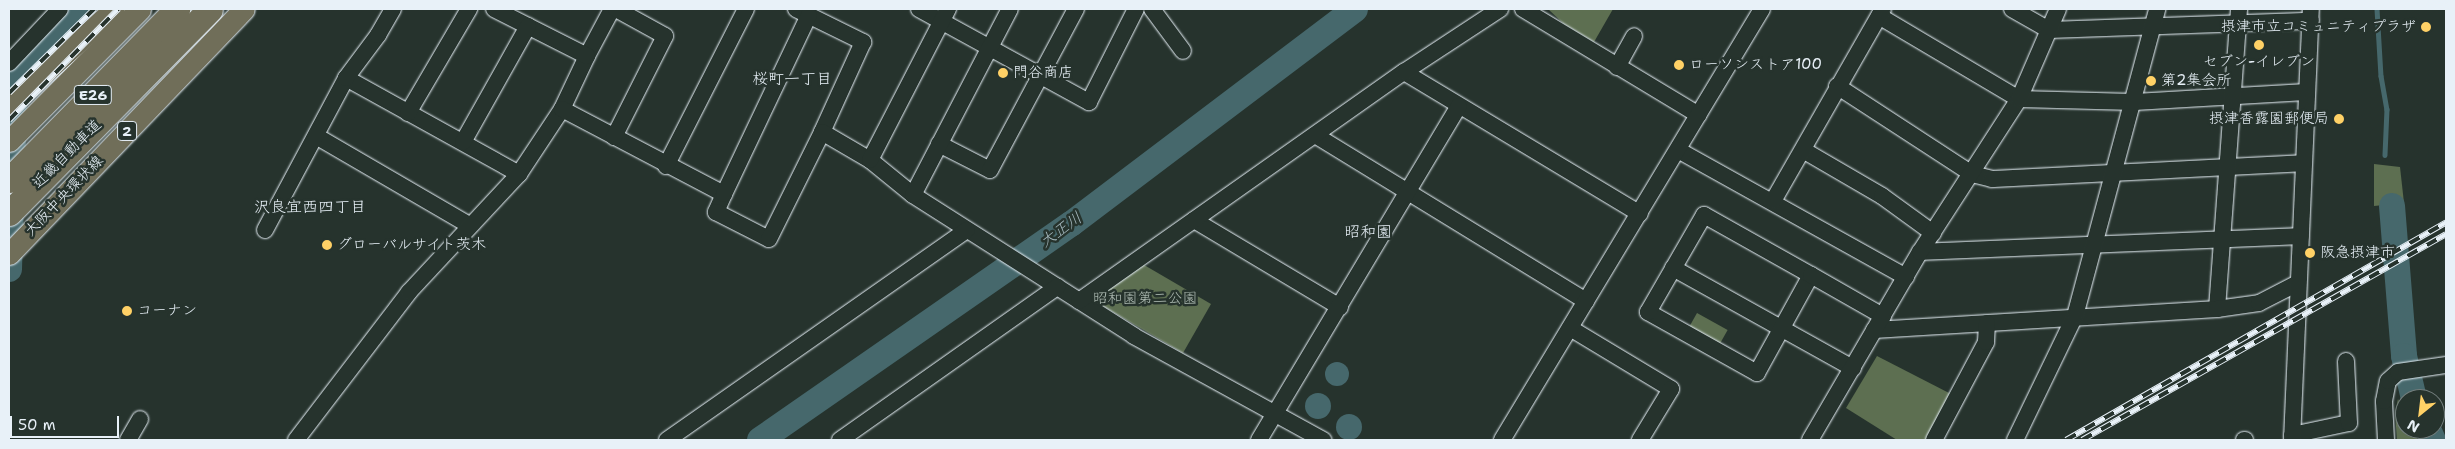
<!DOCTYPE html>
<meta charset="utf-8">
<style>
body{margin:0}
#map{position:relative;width:2455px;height:449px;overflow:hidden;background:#26332d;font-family:"Shantell Sans","Klee One",sans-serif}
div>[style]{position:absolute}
.green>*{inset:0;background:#5d6f51;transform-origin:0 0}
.water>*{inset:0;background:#46686c}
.round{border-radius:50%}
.stream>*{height:4.5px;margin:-2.25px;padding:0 2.25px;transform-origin:2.25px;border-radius:2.25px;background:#46686c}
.river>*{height:26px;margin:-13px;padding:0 13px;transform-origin:13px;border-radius:13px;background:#46686c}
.roads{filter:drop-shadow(0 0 1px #e8f1f8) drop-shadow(0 0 1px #e8f1f8)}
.minor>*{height:16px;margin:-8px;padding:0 8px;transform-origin:8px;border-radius:8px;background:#26332d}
.major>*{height:21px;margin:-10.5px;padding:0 10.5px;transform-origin:10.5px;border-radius:10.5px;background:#706e59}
.highway>*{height:25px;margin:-12.5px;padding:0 12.5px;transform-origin:12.5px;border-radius:12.5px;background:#706e59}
.rail>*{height:5.5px;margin-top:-2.75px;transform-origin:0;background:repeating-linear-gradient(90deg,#26332d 0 11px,#e8f1f8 0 22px);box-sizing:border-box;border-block:1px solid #e8f1f8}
.dots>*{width:14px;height:14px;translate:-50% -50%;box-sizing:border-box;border:2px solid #26332d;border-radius:50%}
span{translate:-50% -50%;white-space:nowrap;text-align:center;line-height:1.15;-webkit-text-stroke:5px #26332d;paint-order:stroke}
.shield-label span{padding:1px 4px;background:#26332d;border:1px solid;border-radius:4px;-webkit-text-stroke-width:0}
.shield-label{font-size:14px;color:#e8f1f8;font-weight:700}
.poi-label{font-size:15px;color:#e8f1f8}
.right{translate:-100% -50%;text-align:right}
.left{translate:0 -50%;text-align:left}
.street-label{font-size:15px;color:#e8f1f8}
.park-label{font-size:15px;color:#b0bdb5}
.neighbourhood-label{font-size:16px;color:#e8f1f8}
.water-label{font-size:16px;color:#a7bac0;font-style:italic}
.frame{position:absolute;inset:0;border:10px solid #e8f1f8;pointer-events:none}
.north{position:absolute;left:2395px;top:389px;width:50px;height:50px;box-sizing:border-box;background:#26332d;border:1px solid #747f7e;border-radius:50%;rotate:209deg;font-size:14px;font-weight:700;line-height:20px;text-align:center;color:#e8f1f8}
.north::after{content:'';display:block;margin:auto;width:18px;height:22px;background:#ffd166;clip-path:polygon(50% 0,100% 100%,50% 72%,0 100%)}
.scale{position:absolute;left:10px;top:416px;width:109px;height:22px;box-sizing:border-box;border:2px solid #e8f1f8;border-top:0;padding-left:6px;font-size:15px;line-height:18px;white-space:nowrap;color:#e8f1f8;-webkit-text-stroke:4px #26332d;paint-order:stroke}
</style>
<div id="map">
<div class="green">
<i style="clip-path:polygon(1548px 9px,1613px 9px,1594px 42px,1564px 24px)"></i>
<i style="clip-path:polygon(2374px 164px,2400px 167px,2404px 203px,2374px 206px)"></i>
<i style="clip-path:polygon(1139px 262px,1211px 304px,1183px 353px,1096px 302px,1096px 296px)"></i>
<i style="left:1697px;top:313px;width:35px;height:17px;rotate:29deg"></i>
<i style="clip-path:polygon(1877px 356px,1951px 394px,1927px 440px,1897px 440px,1846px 408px)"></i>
<i style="clip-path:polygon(2398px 399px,2405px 414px,2405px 429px,2412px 429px,2418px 440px,2397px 440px,2395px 412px)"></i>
</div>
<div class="water">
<i class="round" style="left:1325px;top:362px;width:24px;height:24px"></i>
<i class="round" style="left:1305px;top:393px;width:26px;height:26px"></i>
<i class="round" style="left:1336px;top:414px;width:26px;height:26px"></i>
</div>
<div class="stream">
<i style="left:2377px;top:9px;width:67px;rotate:86.6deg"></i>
<i style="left:2381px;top:76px;width:34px;rotate:80deg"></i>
<i style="left:2387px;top:109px;width:46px;rotate:92.5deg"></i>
</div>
<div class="river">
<i style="left:2392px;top:206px;width:150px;rotate:85.4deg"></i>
<i style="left:2404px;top:356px;width:44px;rotate:76.9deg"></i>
<i style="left:9px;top:269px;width:199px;rotate:-88.3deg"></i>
<i style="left:15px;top:70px;width:88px;rotate:-44.1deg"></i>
<i style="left:2428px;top:429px;width:12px;rotate:66deg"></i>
<i style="left:760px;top:440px;width:379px;rotate:-34.8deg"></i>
<i style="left:1071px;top:224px;width:356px;rotate:-37.1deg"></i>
</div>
<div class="roads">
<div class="minor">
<i style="left:796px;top:9px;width:75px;rotate:26.2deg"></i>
<i style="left:863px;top:42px;width:99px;rotate:114.5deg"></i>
<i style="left:919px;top:9px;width:194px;rotate:28.7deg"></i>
<i style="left:1089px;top:102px;width:104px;rotate:-63.2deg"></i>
<i style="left:1152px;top:9px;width:52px;rotate:53.6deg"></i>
<i style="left:1523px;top:9px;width:205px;rotate:31.1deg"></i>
<i style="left:2012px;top:9px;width:43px;rotate:29.6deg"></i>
<i style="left:2049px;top:30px;width:262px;rotate:-2deg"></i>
<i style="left:1879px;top:16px;width:163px;rotate:30.7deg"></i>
<i style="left:2019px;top:99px;width:115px;rotate:1.5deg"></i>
<i style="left:2134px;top:102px;width:173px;rotate:-3.3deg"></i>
<i style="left:587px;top:56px;width:53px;rotate:-62deg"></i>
<i style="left:9px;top:63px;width:74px;rotate:-46.6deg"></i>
<i style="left:1617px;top:67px;width:35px;rotate:-61deg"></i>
<i style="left:1404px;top:72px;width:275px;rotate:31deg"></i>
<i style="left:346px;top:78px;width:198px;rotate:29deg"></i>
<i style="left:519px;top:174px;width:78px;rotate:-56.5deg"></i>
<i style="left:562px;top:109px;width:59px;rotate:-64.7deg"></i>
<i style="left:587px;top:56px;width:104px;rotate:-153.2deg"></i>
<i style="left:1837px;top:86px;width:161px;rotate:33.1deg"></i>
<i style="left:1972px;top:174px;width:21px;rotate:14deg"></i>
<i style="left:1992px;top:179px;width:312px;rotate:-2.9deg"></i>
<i style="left:562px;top:109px;width:183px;rotate:27.7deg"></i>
<i style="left:724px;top:194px;width:20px;rotate:114deg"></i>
<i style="left:716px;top:212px;width:59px;rotate:27deg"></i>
<i style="left:769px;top:239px;width:119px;rotate:-63.6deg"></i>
<i style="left:822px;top:132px;width:56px;rotate:30.3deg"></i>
<i style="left:870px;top:160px;width:55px;rotate:39.1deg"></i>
<i style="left:913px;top:195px;width:262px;rotate:32.5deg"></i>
<i style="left:1134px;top:336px;width:216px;rotate:28.8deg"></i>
<i style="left:408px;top:113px;width:121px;rotate:-59.6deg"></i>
<i style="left:1315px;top:135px;width:318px;rotate:31.5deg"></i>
<i style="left:316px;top:136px;width:177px;rotate:30.2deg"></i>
<i style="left:614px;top:137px;width:113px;rotate:-63.2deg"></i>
<i style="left:665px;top:36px;width:56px;rotate:-151.1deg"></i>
<i style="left:463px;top:142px;width:133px;rotate:-60.7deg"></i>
<i style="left:939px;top:144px;width:57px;rotate:27deg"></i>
<i style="left:990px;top:170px;width:183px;rotate:-61.9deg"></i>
<i style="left:1678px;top:150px;width:261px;rotate:29.1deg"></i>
<i style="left:1803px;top:150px;width:91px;rotate:30.2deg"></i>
<i style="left:1882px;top:196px;width:63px;rotate:36deg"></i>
<i style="left:870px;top:160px;width:170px;rotate:-62.7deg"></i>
<i style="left:666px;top:166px;width:176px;rotate:-63deg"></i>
<i style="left:724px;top:194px;width:198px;rotate:-64.6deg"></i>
<i style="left:913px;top:195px;width:210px;rotate:-62.5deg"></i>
<i style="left:1773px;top:201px;width:221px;rotate:-60.2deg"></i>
<i style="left:1194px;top:220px;width:170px;rotate:30.8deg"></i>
<i style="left:265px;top:230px;width:172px;rotate:-61.9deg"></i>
<i style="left:346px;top:78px;width:54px;rotate:-53.3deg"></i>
<i style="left:378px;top:35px;width:30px;rotate:-60deg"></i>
<i style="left:1920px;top:252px;width:381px;rotate:-2.4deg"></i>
<i style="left:1673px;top:268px;width:206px;rotate:29.1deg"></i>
<i style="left:1811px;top:275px;width:112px;rotate:118.9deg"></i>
<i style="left:1757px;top:373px;width:125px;rotate:-150.8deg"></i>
<i style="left:1648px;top:312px;width:112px;rotate:-60deg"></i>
<i style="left:1704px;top:215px;width:123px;rotate:29.3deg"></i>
<i style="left:1811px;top:275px;width:83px;rotate:29.7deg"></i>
<i style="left:1079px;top:301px;width:398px;rotate:-35.2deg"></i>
<i style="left:1404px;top:72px;width:115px;rotate:-33.3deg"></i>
<i style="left:2217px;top:309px;width:301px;rotate:-85.8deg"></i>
<i style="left:1570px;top:328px;width:118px;rotate:31.1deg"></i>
<i style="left:1671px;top:389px;width:60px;rotate:121.3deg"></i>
<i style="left:1874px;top:330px;width:344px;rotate:-3.5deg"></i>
<i style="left:2217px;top:309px;width:42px;rotate:-8.1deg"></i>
<i style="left:2259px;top:303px;width:44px;rotate:-27.1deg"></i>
<i style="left:2292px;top:435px;width:58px;rotate:-11.9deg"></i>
<i style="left:2349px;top:423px;width:62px;rotate:-92.8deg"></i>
<i style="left:128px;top:440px;width:24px;rotate:-60deg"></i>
<i style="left:296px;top:440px;width:186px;rotate:-52.6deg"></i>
<i style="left:409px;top:292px;width:161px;rotate:-47deg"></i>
<i style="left:667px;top:440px;width:366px;rotate:-35deg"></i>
<i style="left:840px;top:440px;width:266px;rotate:-35.2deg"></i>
<i style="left:1259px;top:440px;width:389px;rotate:-59.1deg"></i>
<i style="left:1502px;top:440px;width:503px;rotate:-58.9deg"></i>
<i style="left:1810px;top:440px;width:218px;rotate:-59.7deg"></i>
<i style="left:1920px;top:252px;width:182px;rotate:-57.1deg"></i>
<i style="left:2019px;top:99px;width:98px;rotate:-66.6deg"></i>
<i style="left:1934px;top:440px;width:111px;rotate:-62deg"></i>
<i style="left:1986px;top:342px;width:19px;rotate:-87deg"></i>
<i style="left:2015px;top:440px;width:138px;rotate:-64.2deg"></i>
<i style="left:2075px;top:316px;width:318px;rotate:-75deg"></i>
<i style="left:2244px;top:440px;width:1px"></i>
<i style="left:2292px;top:440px;width:431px;rotate:-87.5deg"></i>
<i style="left:2386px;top:440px;width:39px;rotate:-93deg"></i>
<i style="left:2384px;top:401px;width:20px;rotate:-79deg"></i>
<i style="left:2388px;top:381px;width:13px;rotate:-42deg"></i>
<i style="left:2398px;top:372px;width:49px;rotate:-8.3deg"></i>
</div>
<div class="major">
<i style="left:9px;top:105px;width:142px;rotate:-42.4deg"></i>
<i style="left:9px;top:141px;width:186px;rotate:-45.2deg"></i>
<i style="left:9px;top:254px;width:339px;rotate:-46.2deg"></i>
</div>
<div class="highway">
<i style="left:9px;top:180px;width:240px;rotate:-45.5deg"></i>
<i style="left:9px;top:213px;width:286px;rotate:-45.4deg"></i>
</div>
</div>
<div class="rail">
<i style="left:9px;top:93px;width:120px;rotate:-44.7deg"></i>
<i style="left:9px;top:120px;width:156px;rotate:-45.5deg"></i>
<i style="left:2066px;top:440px;width:438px;rotate:-29.8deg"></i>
<i style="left:2082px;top:440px;width:418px;rotate:-29.5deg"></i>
</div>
<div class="dots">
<i style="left:2426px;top:27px;background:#ffd166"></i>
<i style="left:2259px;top:45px;background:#ffd166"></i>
<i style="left:1679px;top:65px;background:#ffd166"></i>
<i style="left:1003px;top:73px;background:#ffd166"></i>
<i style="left:2151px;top:81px;background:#ffd166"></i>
<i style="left:2339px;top:119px;background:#ffd166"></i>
<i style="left:327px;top:245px;background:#ffd166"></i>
<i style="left:2310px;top:253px;background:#ffd166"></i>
<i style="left:127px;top:311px;background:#ffd166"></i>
</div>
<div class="shield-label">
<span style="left:93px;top:95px">E26</span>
<span style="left:127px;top:131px">2</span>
</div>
<div class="poi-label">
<span class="right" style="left:2416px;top:27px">摂津市立コミュニティプラザ</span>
<span style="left:2259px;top:62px">セブン-イレブン</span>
<span class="left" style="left:1689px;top:65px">ローソンストア100</span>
<span class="left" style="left:1013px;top:73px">門谷商店</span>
<span class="left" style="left:2161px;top:81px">第2集会所</span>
<span class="right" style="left:2329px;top:119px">摂津香露園郵便局</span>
<span class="left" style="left:337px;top:245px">グローバルサイト茨木</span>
<span class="left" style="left:2320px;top:253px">阪急摂津市</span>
<span class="left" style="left:137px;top:311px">コーナン</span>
</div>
<div class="street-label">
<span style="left:67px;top:154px;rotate:-45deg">近畿自動車道</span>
<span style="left:64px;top:196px;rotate:-46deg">大阪中央環状線</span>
</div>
<div class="park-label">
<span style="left:1145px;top:299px">昭和園第二公園</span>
</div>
<div class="neighbourhood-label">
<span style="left:792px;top:79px">桜町一丁目</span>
<span style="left:310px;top:207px">沢良宜西四丁目</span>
<span style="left:1368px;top:232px">昭和園</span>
</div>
<div class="water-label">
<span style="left:1061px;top:230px;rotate:-36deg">大正川</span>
</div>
<div class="frame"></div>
<div class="north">N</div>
<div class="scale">50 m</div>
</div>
